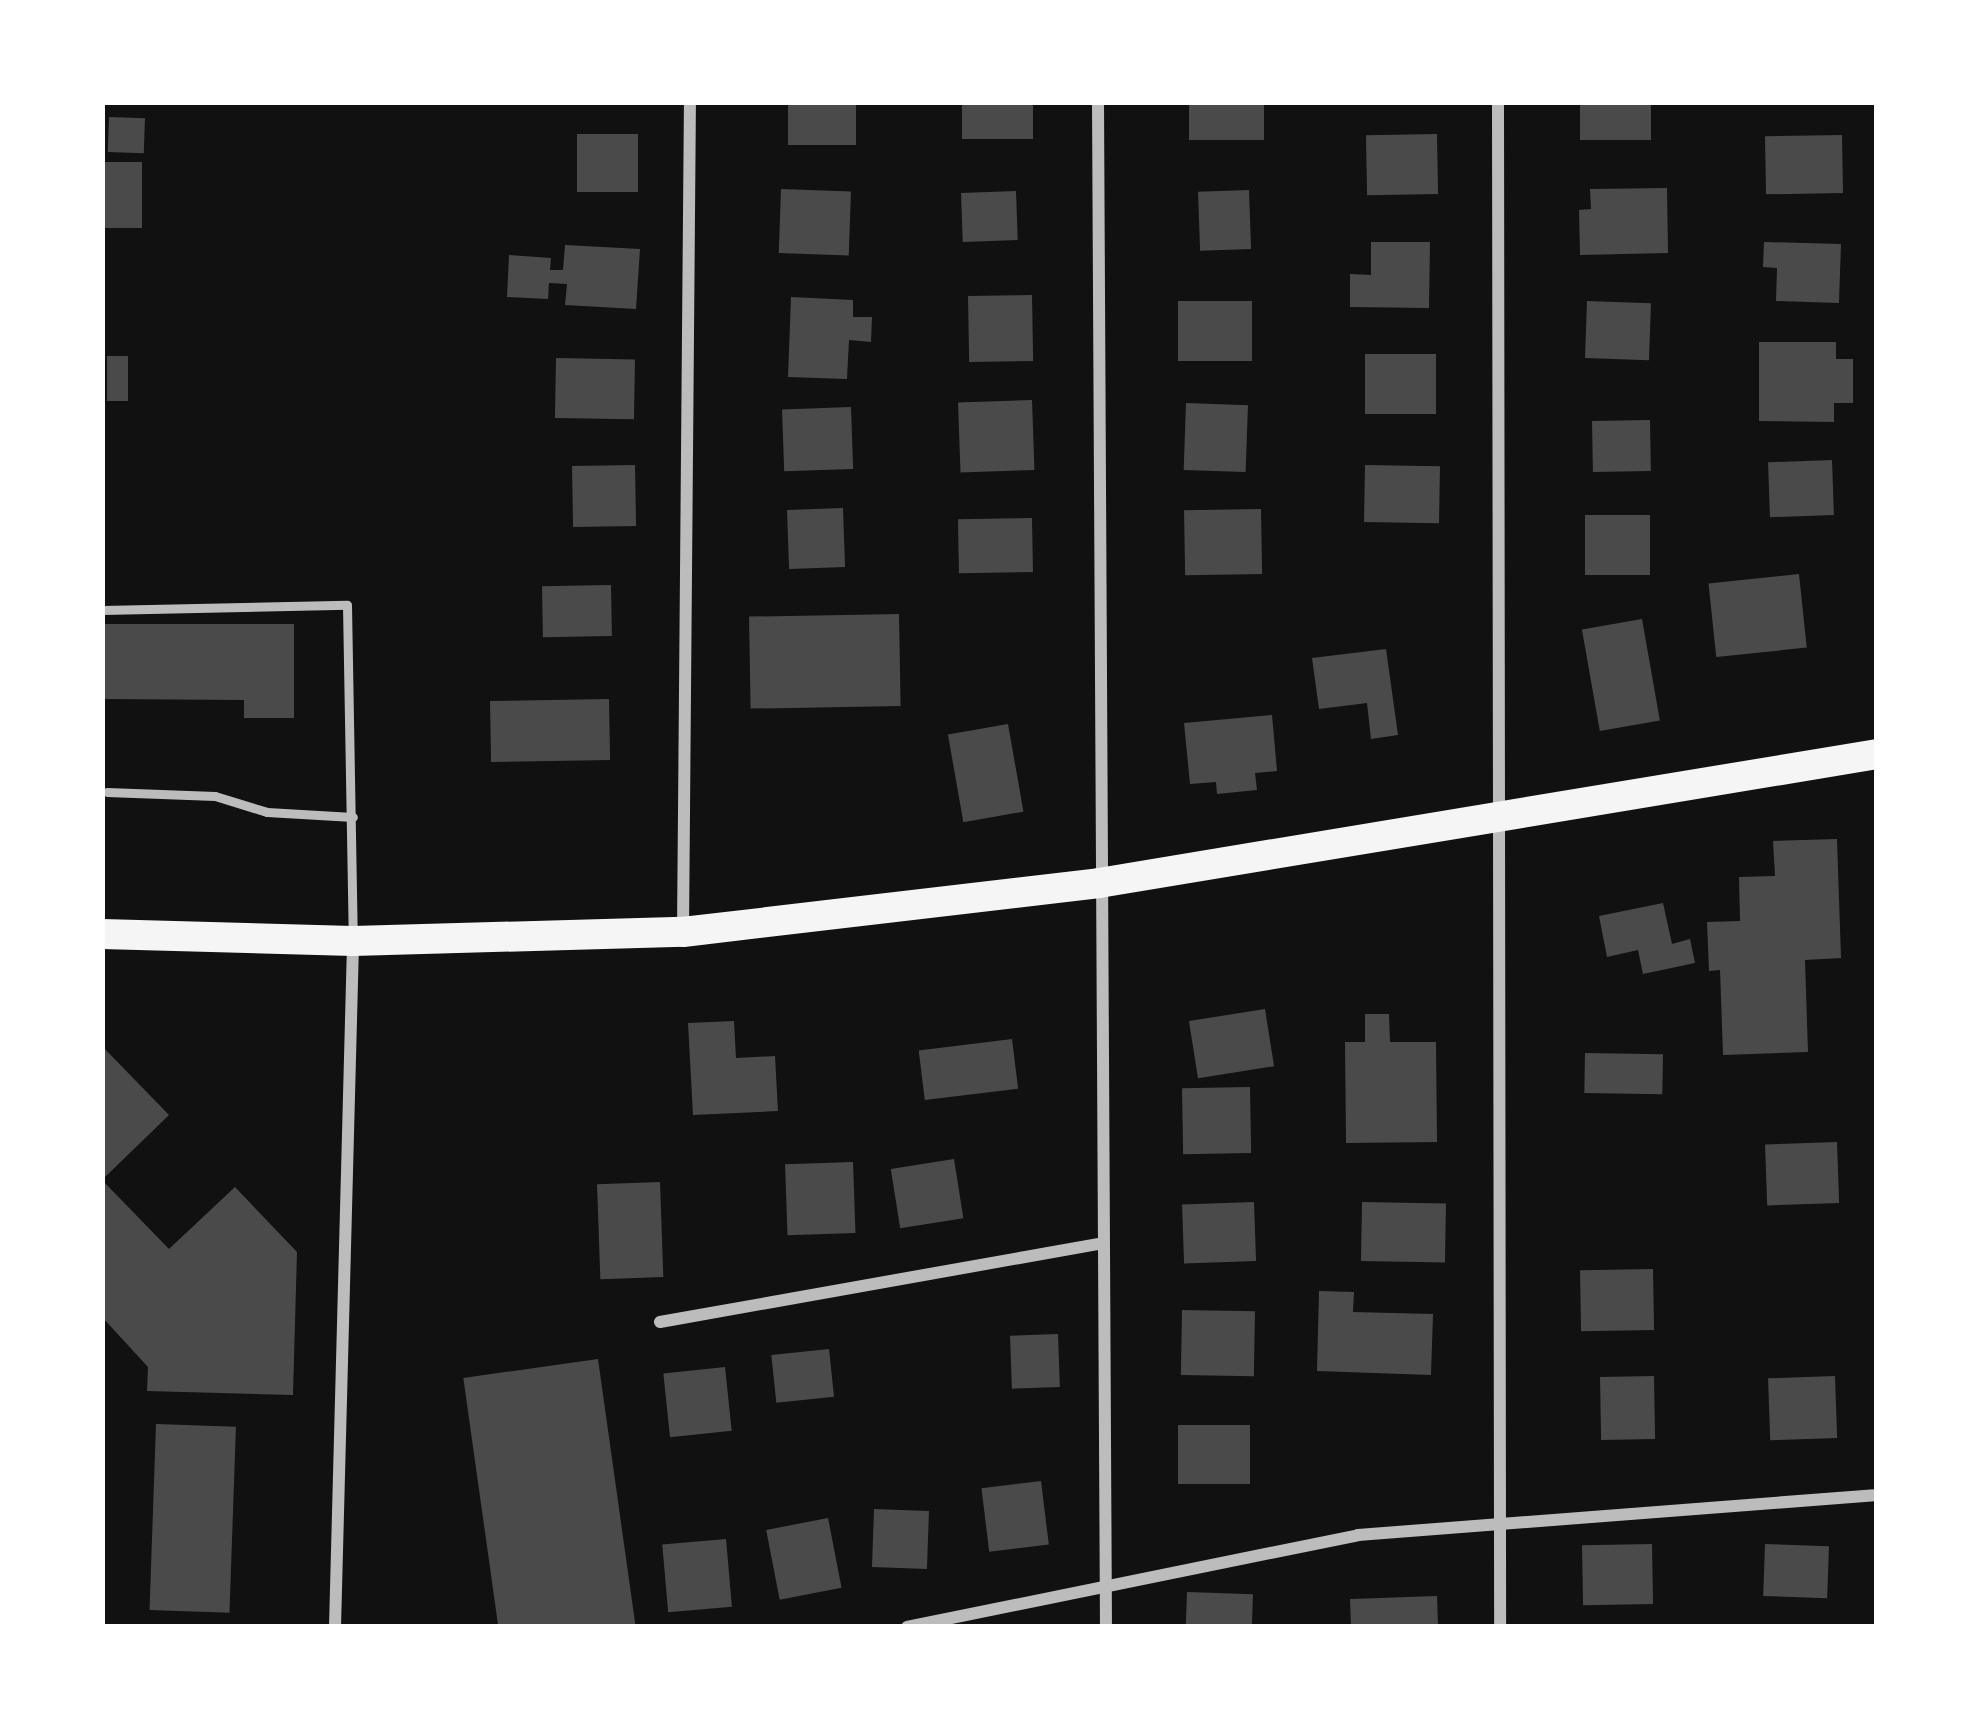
<!DOCTYPE html>
<style>
body{margin:0}
#map{position:relative;width:1979px;height:1729px;overflow:hidden;background:#111;font-family:"Space Grotesk",sans-serif}
div>[style]{position:absolute}
.building>*{inset:0;background:#4a4a4a;transform-origin:0 0}
.service>*{height:9px;margin:-4.5px;padding:0 4.5px;transform-origin:4.5px;border-radius:4.5px;background:#bcbcbc}
.minor>*{height:12px;margin:-6px;padding:0 6px;transform-origin:6px;border-radius:6px;background:#bcbcbc}
.primary>*{height:30px;margin:-15px;padding:0 15px;transform-origin:15px;border-radius:15px;background:#f5f5f5}
span{translate:-50% -50%;white-space:nowrap;text-align:center;line-height:1.15;-webkit-text-stroke:9px #fff;paint-order:stroke}
.frame{position:absolute;inset:0;border:105px solid #fff;pointer-events:none}
</style>
<div id="map">
<div class="building">
<i style="left:788px;top:102px;width:68px;height:43px"></i>
<i style="left:962px;top:102px;width:71px;height:37px"></i>
<i style="left:1189px;top:102px;width:75px;height:38px"></i>
<i style="left:1580px;top:102px;width:71px;height:38px"></i>
<i style="left:109px;top:117px;width:36px;height:35px;rotate:2deg"></i>
<i style="left:577px;top:134px;width:61px;height:58px"></i>
<i style="left:1437px;top:134px;width:60px;height:71px;rotate:89deg"></i>
<i style="left:1842px;top:135px;width:58px;height:77px;rotate:89deg"></i>
<i style="left:102px;top:162px;width:40px;height:66px"></i>
<i style="clip-path:polygon(1667px 188px,1668px 253px,1580px 255px,1579px 210px,1591px 209px,1590px 189px)"></i>
<i style="left:781px;top:189px;width:70px;height:64px;rotate:2deg"></i>
<i style="left:1249px;top:190px;width:59px;height:51px;rotate:88deg"></i>
<i style="left:1016px;top:191px;width:49px;height:55px;rotate:88deg"></i>
<i style="clip-path:polygon(1371px 242px,1430px 242px,1429px 308px,1350px 307px,1350px 274px,1371px 275px)"></i>
<i style="clip-path:polygon(1764px 242px,1841px 244px,1839px 303px,1776px 301px,1777px 268px,1763px 267px)"></i>
<i style="clip-path:polygon(565px 245px,640px 249px,636px 309px,565px 305px,567px 284px,549px 283px,548px 299px,507px 297px,509px 255px,551px 258px,550px 270px,563px 270px)"></i>
<i style="left:1032px;top:295px;width:66px;height:64px;rotate:89deg"></i>
<i style="clip-path:polygon(791px 297px,853px 300px,853px 317px,872px 317px,871px 342px,849px 340px,847px 379px,788px 377px)"></i>
<i style="left:1178px;top:301px;width:74px;height:60px"></i>
<i style="left:1587px;top:301px;width:64px;height:57px;rotate:2deg"></i>
<i style="clip-path:polygon(1759px 342px,1836px 342px,1836px 359px,1853px 359px,1853px 403px,1834px 403px,1834px 422px,1759px 421px)"></i>
<i style="left:1436px;top:354px;width:60px;height:71px;rotate:90deg"></i>
<i style="left:107px;top:356px;width:21px;height:45px"></i>
<i style="left:556px;top:358px;width:79px;height:60px;rotate:1deg"></i>
<i style="left:1032px;top:400px;width:70px;height:74px;rotate:88deg"></i>
<i style="left:1186px;top:403px;width:62px;height:67px;rotate:2deg"></i>
<i style="left:851px;top:407px;width:62px;height:69px;rotate:88deg"></i>
<i style="left:1650px;top:420px;width:51px;height:58px;rotate:89deg"></i>
<i style="left:1832px;top:460px;width:55px;height:64px;rotate:88deg"></i>
<i style="left:635px;top:465px;width:61px;height:63px;rotate:89deg"></i>
<i style="left:1365px;top:465px;width:75px;height:57px;rotate:1deg"></i>
<i style="left:843px;top:508px;width:59px;height:56px;rotate:88deg"></i>
<i style="left:1261px;top:509px;width:65px;height:77px;rotate:89deg"></i>
<i style="left:1585px;top:515px;width:65px;height:60px"></i>
<i style="left:1032px;top:518px;width:54px;height:74px;rotate:89deg"></i>
<i style="left:1799px;top:574px;width:74px;height:91px;rotate:84deg"></i>
<i style="left:611px;top:585px;width:51px;height:69px;rotate:89deg"></i>
<i style="left:899px;top:614px;width:92px;height:150px;rotate:89deg"></i>
<i style="left:1642px;top:619px;width:103px;height:61px;rotate:80deg"></i>
<i style="clip-path:polygon(102px 624px,294px 624px,294px 718px,244px 718px,244px 700px,102px 699px)"></i>
<i style="clip-path:polygon(1386px 649px,1398px 735px,1371px 739px,1367px 703px,1319px 709px,1312px 658px)"></i>
<i style="left:609px;top:699px;width:61px;height:119px;rotate:89deg"></i>
<i style="clip-path:polygon(1272px 715px,1277px 771px,1255px 773px,1257px 790px,1217px 794px,1216px 782px,1190px 784px,1184px 723px)"></i>
<i style="left:1008px;top:724px;width:89px;height:61px;rotate:80deg"></i>
<i style="clip-path:polygon(1837px 839px,1841px 958px,1805px 960px,1808px 1052px,1723px 1055px,1720px 970px,1709px 971px,1707px 922px,1740px 921px,1739px 877px,1775px 876px,1773px 841px)"></i>
<i style="clip-path:polygon(1663px 903px,1672px 944px,1690px 939px,1695px 963px,1643px 974px,1638px 950px,1607px 957px,1599px 916px)"></i>
<i style="left:1265px;top:1009px;width:58px;height:77px;rotate:81deg"></i>
<i style="clip-path:polygon(1365px 1014px,1389px 1014px,1390px 1042px,1436px 1042px,1437px 1142px,1346px 1143px,1345px 1042px,1365px 1042px)"></i>
<i style="clip-path:polygon(734px 1021px,736px 1058px,775px 1056px,778px 1111px,693px 1115px,688px 1023px)"></i>
<i style="left:1012px;top:1039px;width:50px;height:94px;rotate:83deg"></i>
<i style="clip-path:polygon(102px 1046px,169px 1115px,102px 1180px)"></i>
<i style="left:1585px;top:1053px;width:78px;height:40px;rotate:1deg"></i>
<i style="left:1250px;top:1087px;width:66px;height:68px;rotate:89deg"></i>
<i style="left:1837px;top:1142px;width:61px;height:72px;rotate:88deg"></i>
<i style="left:954px;top:1159px;width:60px;height:64px;rotate:81deg"></i>
<i style="left:853px;top:1162px;width:71px;height:68px;rotate:88deg"></i>
<i style="clip-path:polygon(102px 1180px,169px 1249px,235px 1187px,297px 1252px,293px 1395px,147px 1391px,148px 1367px,102px 1317px)"></i>
<i style="left:660px;top:1182px;width:95px;height:63px;rotate:88deg"></i>
<i style="left:1254px;top:1202px;width:59px;height:72px;rotate:88deg"></i>
<i style="left:1362px;top:1202px;width:84px;height:59px;rotate:1deg"></i>
<i style="left:1653px;top:1269px;width:61px;height:73px;rotate:89deg"></i>
<i style="clip-path:polygon(1319px 1291px,1354px 1292px,1353px 1312px,1433px 1314px,1431px 1375px,1317px 1371px)"></i>
<i style="left:1182px;top:1310px;width:73px;height:65px;rotate:1deg"></i>
<i style="left:1058px;top:1334px;width:53px;height:48px;rotate:88deg"></i>
<i style="left:829px;top:1349px;width:48px;height:58px;rotate:84deg"></i>
<i style="left:598px;top:1359px;width:271px;height:136px;rotate:82deg"></i>
<i style="left:725px;top:1367px;width:64px;height:62px;rotate:84deg"></i>
<i style="left:1654px;top:1376px;width:63px;height:54px;rotate:89deg"></i>
<i style="left:1835px;top:1376px;width:62px;height:67px;rotate:88deg"></i>
<i style="left:156px;top:1424px;width:80px;height:186px;rotate:2deg"></i>
<i style="left:1178px;top:1425px;width:72px;height:59px"></i>
<i style="left:1041px;top:1481px;width:64px;height:60px;rotate:83deg"></i>
<i style="left:874px;top:1509px;width:55px;height:58px;rotate:2deg"></i>
<i style="left:828px;top:1518px;width:71px;height:63px;rotate:79deg"></i>
<i style="left:726px;top:1539px;width:68px;height:64px;rotate:85deg"></i>
<i style="left:1652px;top:1544px;width:60px;height:70px;rotate:89deg"></i>
<i style="left:1765px;top:1544px;width:64px;height:52px;rotate:2deg"></i>
<i style="left:1187px;top:1592px;width:66px;height:35px;rotate:2deg"></i>
<i style="left:1437px;top:1596px;width:31px;height:87px;rotate:88deg"></i>
</div>
<div class="service">
<i style="left:102px;top:610px;width:245px;rotate:-1.2deg"></i>
<i style="left:347px;top:605px;width:331px;rotate:89deg"></i>
<i style="left:107px;top:792px;width:108px;rotate:2.1deg"></i>
<i style="left:215px;top:796px;width:54px;rotate:17.1deg"></i>
<i style="left:267px;top:812px;width:86px;rotate:3.3deg"></i>
</div>
<div class="minor">
<i style="left:1098px;top:102px;width:1525px;rotate:89.7deg"></i>
<i style="left:1498px;top:102px;width:1525px;rotate:89.92deg"></i>
<i style="left:683px;top:931px;width:829px;rotate:-89.52deg"></i>
<i style="left:660px;top:1322px;width:450px;rotate:-10.1deg"></i>
<i style="left:335px;top:1627px;width:685px;rotate:-88.49deg"></i>
<i style="left:907px;top:1627px;width:460px;rotate:-11.5deg"></i>
<i style="left:1358px;top:1535px;width:521px;rotate:-4.41deg"></i>
</div>
<div class="primary">
<i style="left:102px;top:934px;width:251px;rotate:1.6deg"></i>
<i style="left:353px;top:941px;width:330px;rotate:-1.6deg"></i>
<i style="left:683px;top:932px;width:419px;rotate:-6.7deg"></i>
<i style="left:1099px;top:883px;width:789px;rotate:-9.41deg"></i>
</div>
<div class="frame"></div>
</div>
